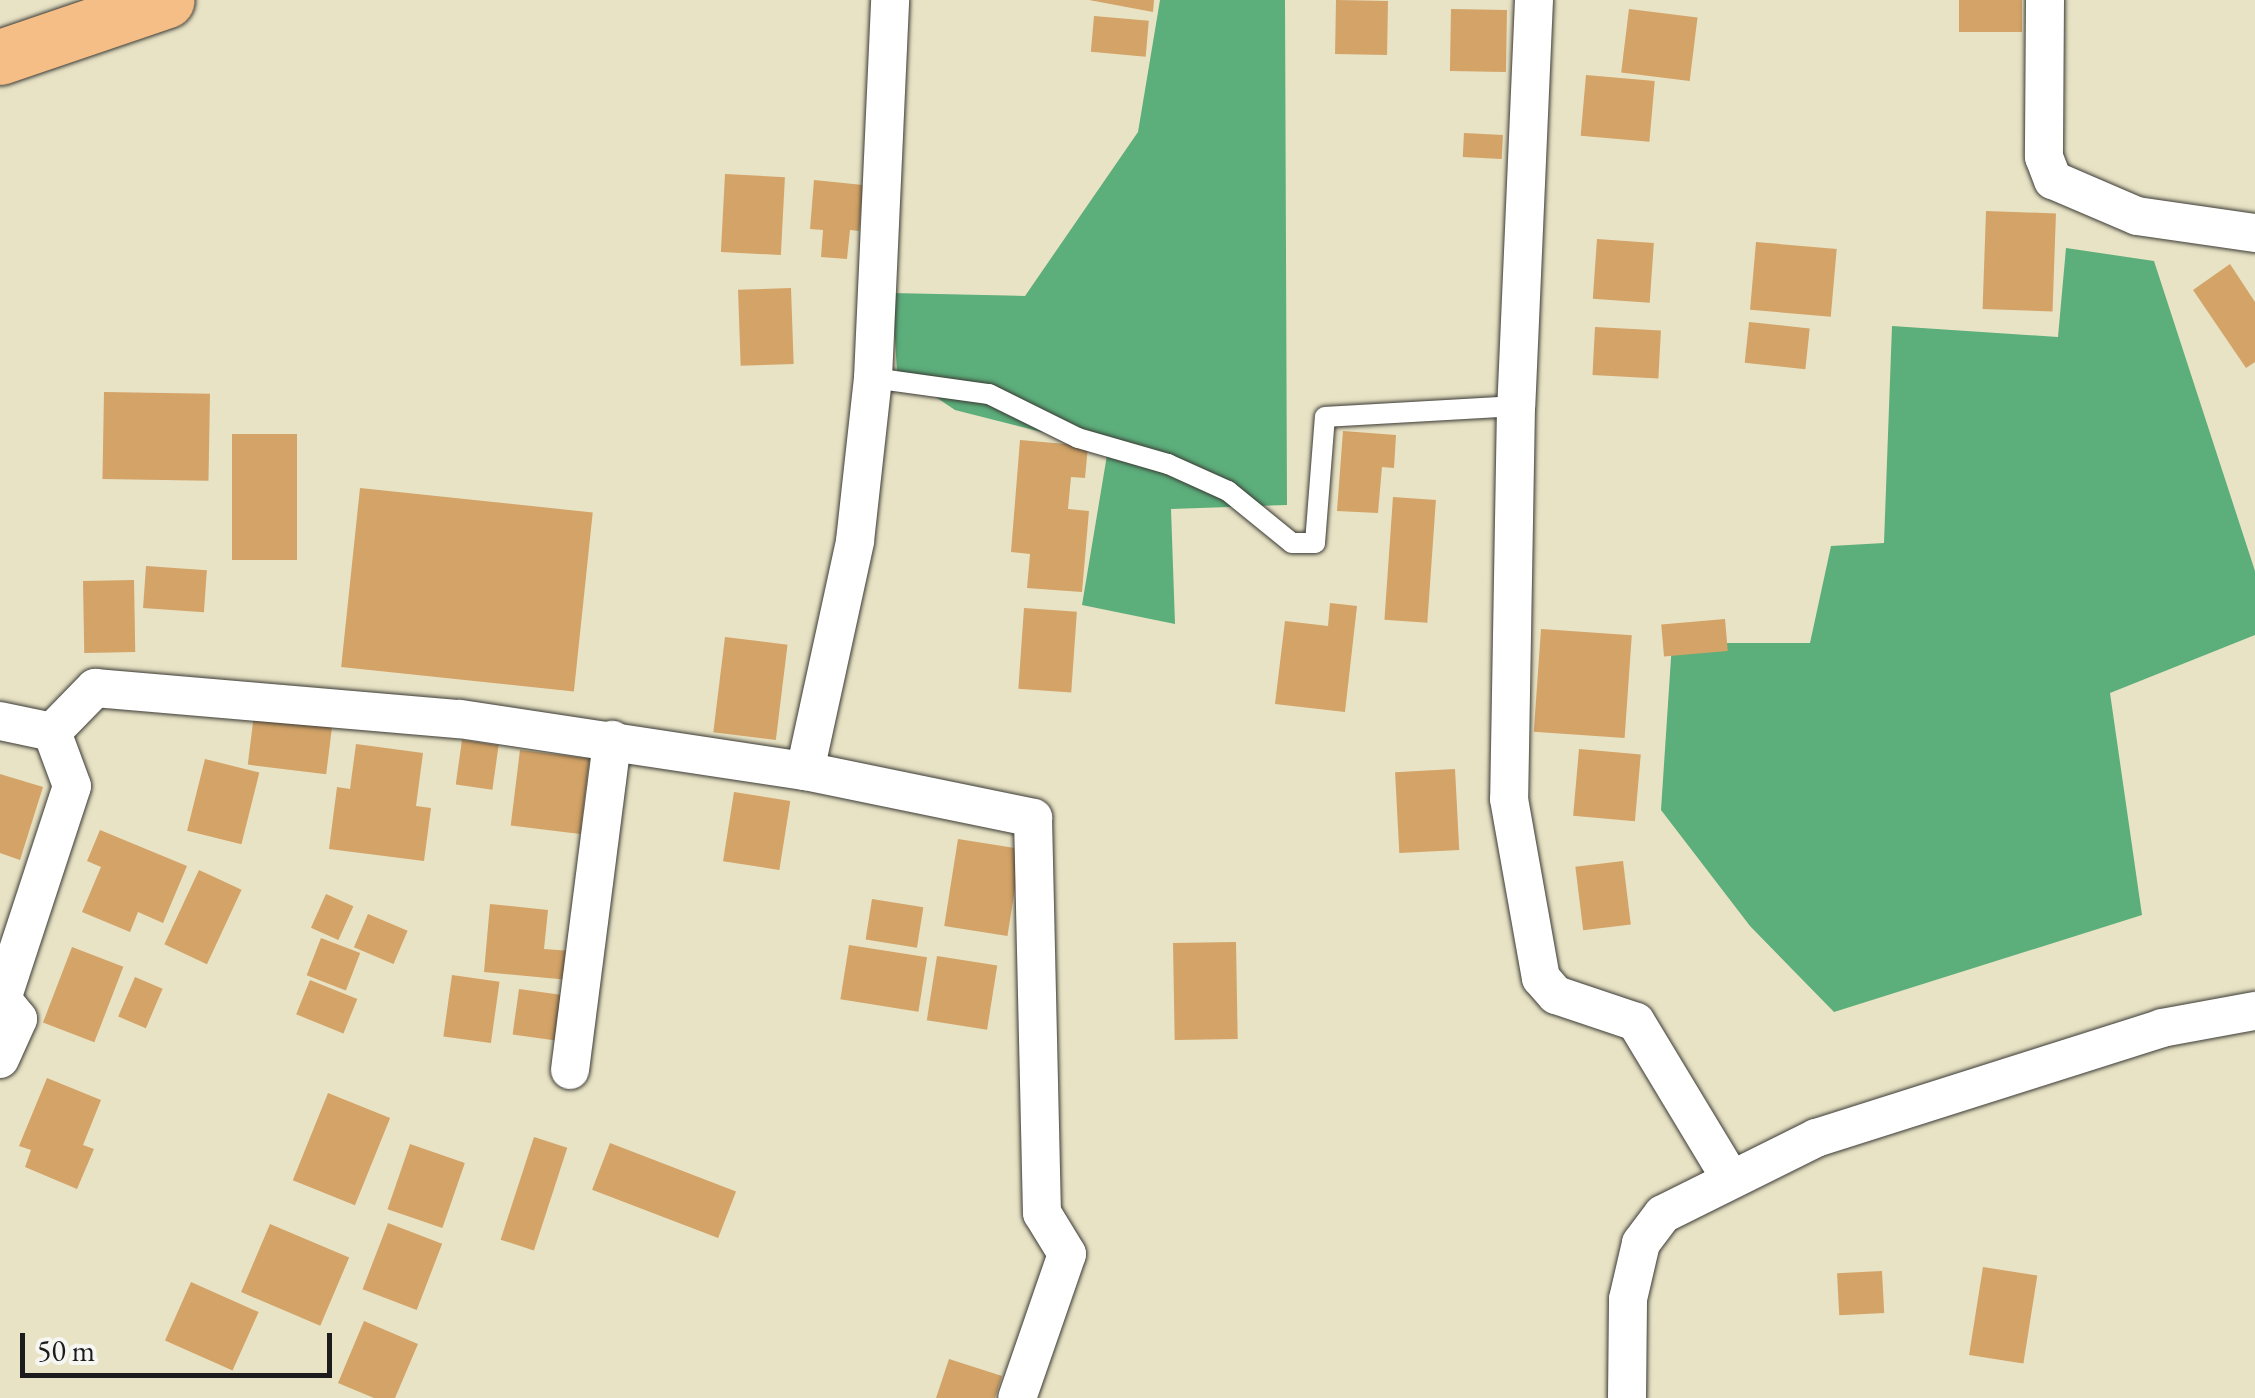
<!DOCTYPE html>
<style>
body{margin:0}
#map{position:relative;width:2255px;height:1398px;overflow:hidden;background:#e8e3c5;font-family:"EB Garamond",serif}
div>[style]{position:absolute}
.forest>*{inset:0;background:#5cae7b}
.building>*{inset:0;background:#d3a367;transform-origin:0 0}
.roads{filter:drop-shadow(0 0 2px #3b3a35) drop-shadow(0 0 2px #3b3a35)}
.service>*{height:20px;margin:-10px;padding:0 10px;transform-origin:10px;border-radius:10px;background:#fff}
.minor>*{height:38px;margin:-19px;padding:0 19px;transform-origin:19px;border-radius:19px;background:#fff}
.trunk>*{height:55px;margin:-27.5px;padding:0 27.5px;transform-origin:27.5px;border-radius:27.5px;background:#f6be87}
span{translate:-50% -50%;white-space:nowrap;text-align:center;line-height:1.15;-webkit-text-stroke:9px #f6f6f2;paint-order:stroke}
.scale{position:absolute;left:20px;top:1333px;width:312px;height:45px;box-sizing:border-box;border:5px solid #1c1c1c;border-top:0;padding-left:12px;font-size:30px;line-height:35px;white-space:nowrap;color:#1c1c1c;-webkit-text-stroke:8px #f6f6f2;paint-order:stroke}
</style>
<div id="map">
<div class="forest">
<i style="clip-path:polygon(1160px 0,1285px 0,1287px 505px,1171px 509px,1175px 624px,1082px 605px,1108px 449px,955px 410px,897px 371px,892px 293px,1025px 296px,1138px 132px)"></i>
<i style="clip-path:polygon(2066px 248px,2154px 261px,2255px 571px,2255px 635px,2110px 693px,2142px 915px,1834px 1012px,1750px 926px,1661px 810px,1672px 643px,1810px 643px,1831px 546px,1884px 543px,1892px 326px,2058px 337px)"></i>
</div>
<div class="building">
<i style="clip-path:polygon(1089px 0,1154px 0,1153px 12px)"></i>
<i style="left:1336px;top:0;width:52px;height:54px;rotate:1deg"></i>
<i style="left:1959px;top:0;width:63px;height:32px"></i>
<i style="left:1451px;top:9px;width:56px;height:62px;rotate:1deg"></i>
<i style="left:1629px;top:9px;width:69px;height:64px;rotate:7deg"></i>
<i style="left:1094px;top:16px;width:55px;height:36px;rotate:5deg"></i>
<i style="left:1586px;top:75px;width:69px;height:61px;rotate:5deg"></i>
<i style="left:1464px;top:133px;width:39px;height:24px;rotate:3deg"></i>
<i style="left:725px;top:174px;width:60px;height:78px;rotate:3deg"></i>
<i style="clip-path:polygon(814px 180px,863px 185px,859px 231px,850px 230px,847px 259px,821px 257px,823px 230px,810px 229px)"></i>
<i style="left:1986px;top:211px;width:70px;height:98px;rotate:2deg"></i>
<i style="left:1597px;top:239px;width:57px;height:60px;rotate:4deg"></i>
<i style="left:1756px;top:242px;width:81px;height:68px;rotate:5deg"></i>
<i style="clip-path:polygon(2230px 264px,2255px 302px,2255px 362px,2246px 368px,2193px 290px)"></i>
<i style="left:791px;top:288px;width:76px;height:53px;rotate:88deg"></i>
<i style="left:1749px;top:322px;width:61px;height:41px;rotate:6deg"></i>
<i style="left:1595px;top:327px;width:66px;height:48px;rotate:3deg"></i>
<i style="left:104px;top:392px;width:106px;height:87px;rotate:1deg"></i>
<i style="clip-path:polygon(1343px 431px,1396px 435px,1394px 468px,1382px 467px,1378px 513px,1337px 511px)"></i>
<i style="left:232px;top:434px;width:65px;height:126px"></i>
<i style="clip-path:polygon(1020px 440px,1088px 446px,1085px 478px,1071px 477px,1068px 509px,1089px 511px,1082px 592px,1027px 588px,1030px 554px,1011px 552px)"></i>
<i style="left:360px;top:488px;width:234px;height:180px;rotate:6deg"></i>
<i style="left:1393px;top:497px;width:43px;height:123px;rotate:4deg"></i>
<i style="left:146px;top:566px;width:61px;height:42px;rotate:4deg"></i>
<i style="left:134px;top:580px;width:72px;height:51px;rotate:89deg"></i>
<i style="clip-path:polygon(1330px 603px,1357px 606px,1345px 712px,1275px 704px,1285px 621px,1328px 626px)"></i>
<i style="left:1024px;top:608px;width:53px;height:81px;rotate:4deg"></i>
<i style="left:1725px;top:619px;width:32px;height:64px;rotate:85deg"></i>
<i style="left:1541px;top:629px;width:91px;height:103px;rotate:4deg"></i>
<i style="left:725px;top:637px;width:63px;height:96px;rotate:7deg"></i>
<i style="left:254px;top:714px;width:79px;height:51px;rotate:7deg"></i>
<i style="left:462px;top:740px;width:37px;height:45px;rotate:8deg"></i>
<i style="clip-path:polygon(356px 744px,423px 753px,416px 806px,431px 808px,424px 861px,329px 849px,337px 787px,350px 789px)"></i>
<i style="left:1579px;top:749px;width:62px;height:67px;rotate:5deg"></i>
<i style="left:520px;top:750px;width:70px;height:76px;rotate:7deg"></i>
<i style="left:205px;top:759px;width:56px;height:74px;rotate:14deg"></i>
<i style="left:1455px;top:769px;width:81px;height:60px;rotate:87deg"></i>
<i style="clip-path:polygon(0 774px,43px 787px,20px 860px,0 853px)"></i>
<i style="left:734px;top:792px;width:57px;height:70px;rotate:9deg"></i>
<i style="clip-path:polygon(100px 830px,187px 866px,163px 923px,138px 912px,130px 932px,82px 912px,101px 867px,87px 861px)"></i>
<i style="left:958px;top:839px;width:64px;height:88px;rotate:9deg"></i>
<i style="left:1623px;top:861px;width:64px;height:48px;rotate:83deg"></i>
<i style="left:199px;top:870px;width:47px;height:82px;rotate:25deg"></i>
<i style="left:326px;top:894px;width:30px;height:37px;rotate:24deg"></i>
<i style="left:872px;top:899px;width:52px;height:41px;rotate:9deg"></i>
<i style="clip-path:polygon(490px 904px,548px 910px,544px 949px,572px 951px,569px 980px,484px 972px)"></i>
<i style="left:368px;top:914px;width:43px;height:36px;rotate:23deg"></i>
<i style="left:321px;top:938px;width:42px;height:40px;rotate:21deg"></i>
<i style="left:1236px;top:942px;width:97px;height:63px;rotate:89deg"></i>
<i style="left:849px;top:945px;width:79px;height:55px;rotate:9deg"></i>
<i style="left:72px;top:947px;width:55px;height:81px;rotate:21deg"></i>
<i style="left:937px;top:956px;width:61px;height:65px;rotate:9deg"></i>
<i style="left:452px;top:975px;width:48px;height:62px;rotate:8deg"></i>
<i style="left:135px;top:977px;width:30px;height:43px;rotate:23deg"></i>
<i style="left:310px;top:980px;width:51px;height:37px;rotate:22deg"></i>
<i style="left:519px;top:989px;width:49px;height:46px;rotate:8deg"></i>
<i style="clip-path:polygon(47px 1078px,101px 1100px,83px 1145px,94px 1149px,77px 1189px,25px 1167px,31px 1150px,19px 1146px)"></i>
<i style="left:328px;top:1093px;width:67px;height:94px;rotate:22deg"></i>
<i style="left:534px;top:1137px;width:35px;height:108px;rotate:18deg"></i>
<i style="left:610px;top:1143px;width:135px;height:50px;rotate:21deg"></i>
<i style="left:410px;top:1144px;width:58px;height:69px;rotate:19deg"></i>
<i style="left:388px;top:1223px;width:58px;height:71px;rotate:21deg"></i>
<i style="left:270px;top:1224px;width:86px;height:74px;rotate:23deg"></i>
<i style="left:1983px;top:1267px;width:55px;height:89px;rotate:9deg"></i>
<i style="left:1882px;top:1271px;width:42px;height:45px;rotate:87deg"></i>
<i style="left:191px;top:1282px;width:74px;height:64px;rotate:24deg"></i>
<i style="clip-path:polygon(364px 1321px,418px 1344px,395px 1398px,374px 1398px,338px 1383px)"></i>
<i style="clip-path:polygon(949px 1359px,1002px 1376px,995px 1398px,936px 1398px)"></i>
</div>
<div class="roads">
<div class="service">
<i style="left:873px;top:378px;width:117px;rotate:7.9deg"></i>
<i style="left:989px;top:394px;width:99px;rotate:26.3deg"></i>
<i style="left:1078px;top:438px;width:94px;rotate:16.1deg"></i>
<i style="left:1168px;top:464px;width:66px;rotate:24.2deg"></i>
<i style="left:1228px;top:491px;width:82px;rotate:39.1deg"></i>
<i style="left:1292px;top:543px;width:23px"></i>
<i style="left:1315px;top:543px;width:126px;rotate:-85.5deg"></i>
<i style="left:1325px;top:417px;width:191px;rotate:-3.3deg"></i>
</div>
<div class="minor">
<i style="left:1534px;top:0;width:406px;rotate:92.5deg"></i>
<i style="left:1516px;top:406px;width:393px;rotate:91deg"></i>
<i style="left:1509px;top:799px;width:182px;rotate:79.9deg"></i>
<i style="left:1541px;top:978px;width:23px;rotate:49deg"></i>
<i style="left:1556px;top:995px;width:84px;rotate:18.6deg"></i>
<i style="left:1636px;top:1022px;width:180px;rotate:58.9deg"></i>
<i style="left:2045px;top:0;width:157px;rotate:90.4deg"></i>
<i style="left:2044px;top:157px;width:25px;rotate:69deg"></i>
<i style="left:2053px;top:180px;width:91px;rotate:23.2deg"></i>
<i style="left:2137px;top:216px;width:119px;rotate:8.2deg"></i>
<i style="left:0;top:721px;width:53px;rotate:11.9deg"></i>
<i style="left:52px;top:732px;width:62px;rotate:-45.7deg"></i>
<i style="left:95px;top:688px;width:366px;rotate:4.9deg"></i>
<i style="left:460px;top:719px;width:349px;rotate:8.6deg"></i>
<i style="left:805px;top:771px;width:235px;rotate:-77.7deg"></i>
<i style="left:855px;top:541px;width:164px;rotate:-83.7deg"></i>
<i style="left:873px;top:378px;width:378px;rotate:-87.4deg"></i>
<i style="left:805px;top:771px;width:233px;rotate:11.6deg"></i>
<i style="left:1033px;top:818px;width:395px;rotate:88.7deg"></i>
<i style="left:1042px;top:1213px;width:48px;rotate:58.6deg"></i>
<i style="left:1067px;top:1254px;width:152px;rotate:109.1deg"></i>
<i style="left:0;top:1059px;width:44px;rotate:-65.8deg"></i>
<i style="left:18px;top:1019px;width:26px;rotate:-129deg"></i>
<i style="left:2px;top:999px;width:224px;rotate:-71.8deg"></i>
<i style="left:72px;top:786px;width:58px;rotate:-110.3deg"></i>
<i style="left:570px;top:1070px;width:333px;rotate:-82.7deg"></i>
<i style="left:1627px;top:1398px;width:99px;rotate:-89.4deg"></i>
<i style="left:1628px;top:1299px;width:57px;rotate:-76.9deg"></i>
<i style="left:1641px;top:1243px;width:36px;rotate:-53deg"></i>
<i style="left:1663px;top:1214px;width:171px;rotate:-26.4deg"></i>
<i style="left:1816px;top:1138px;width:363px;rotate:-17.6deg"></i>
<i style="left:2162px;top:1028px;width:95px;rotate:-10.4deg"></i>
</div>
<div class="trunk">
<i style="left:0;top:57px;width:176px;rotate:-18.8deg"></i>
</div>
</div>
<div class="scale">50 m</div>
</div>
